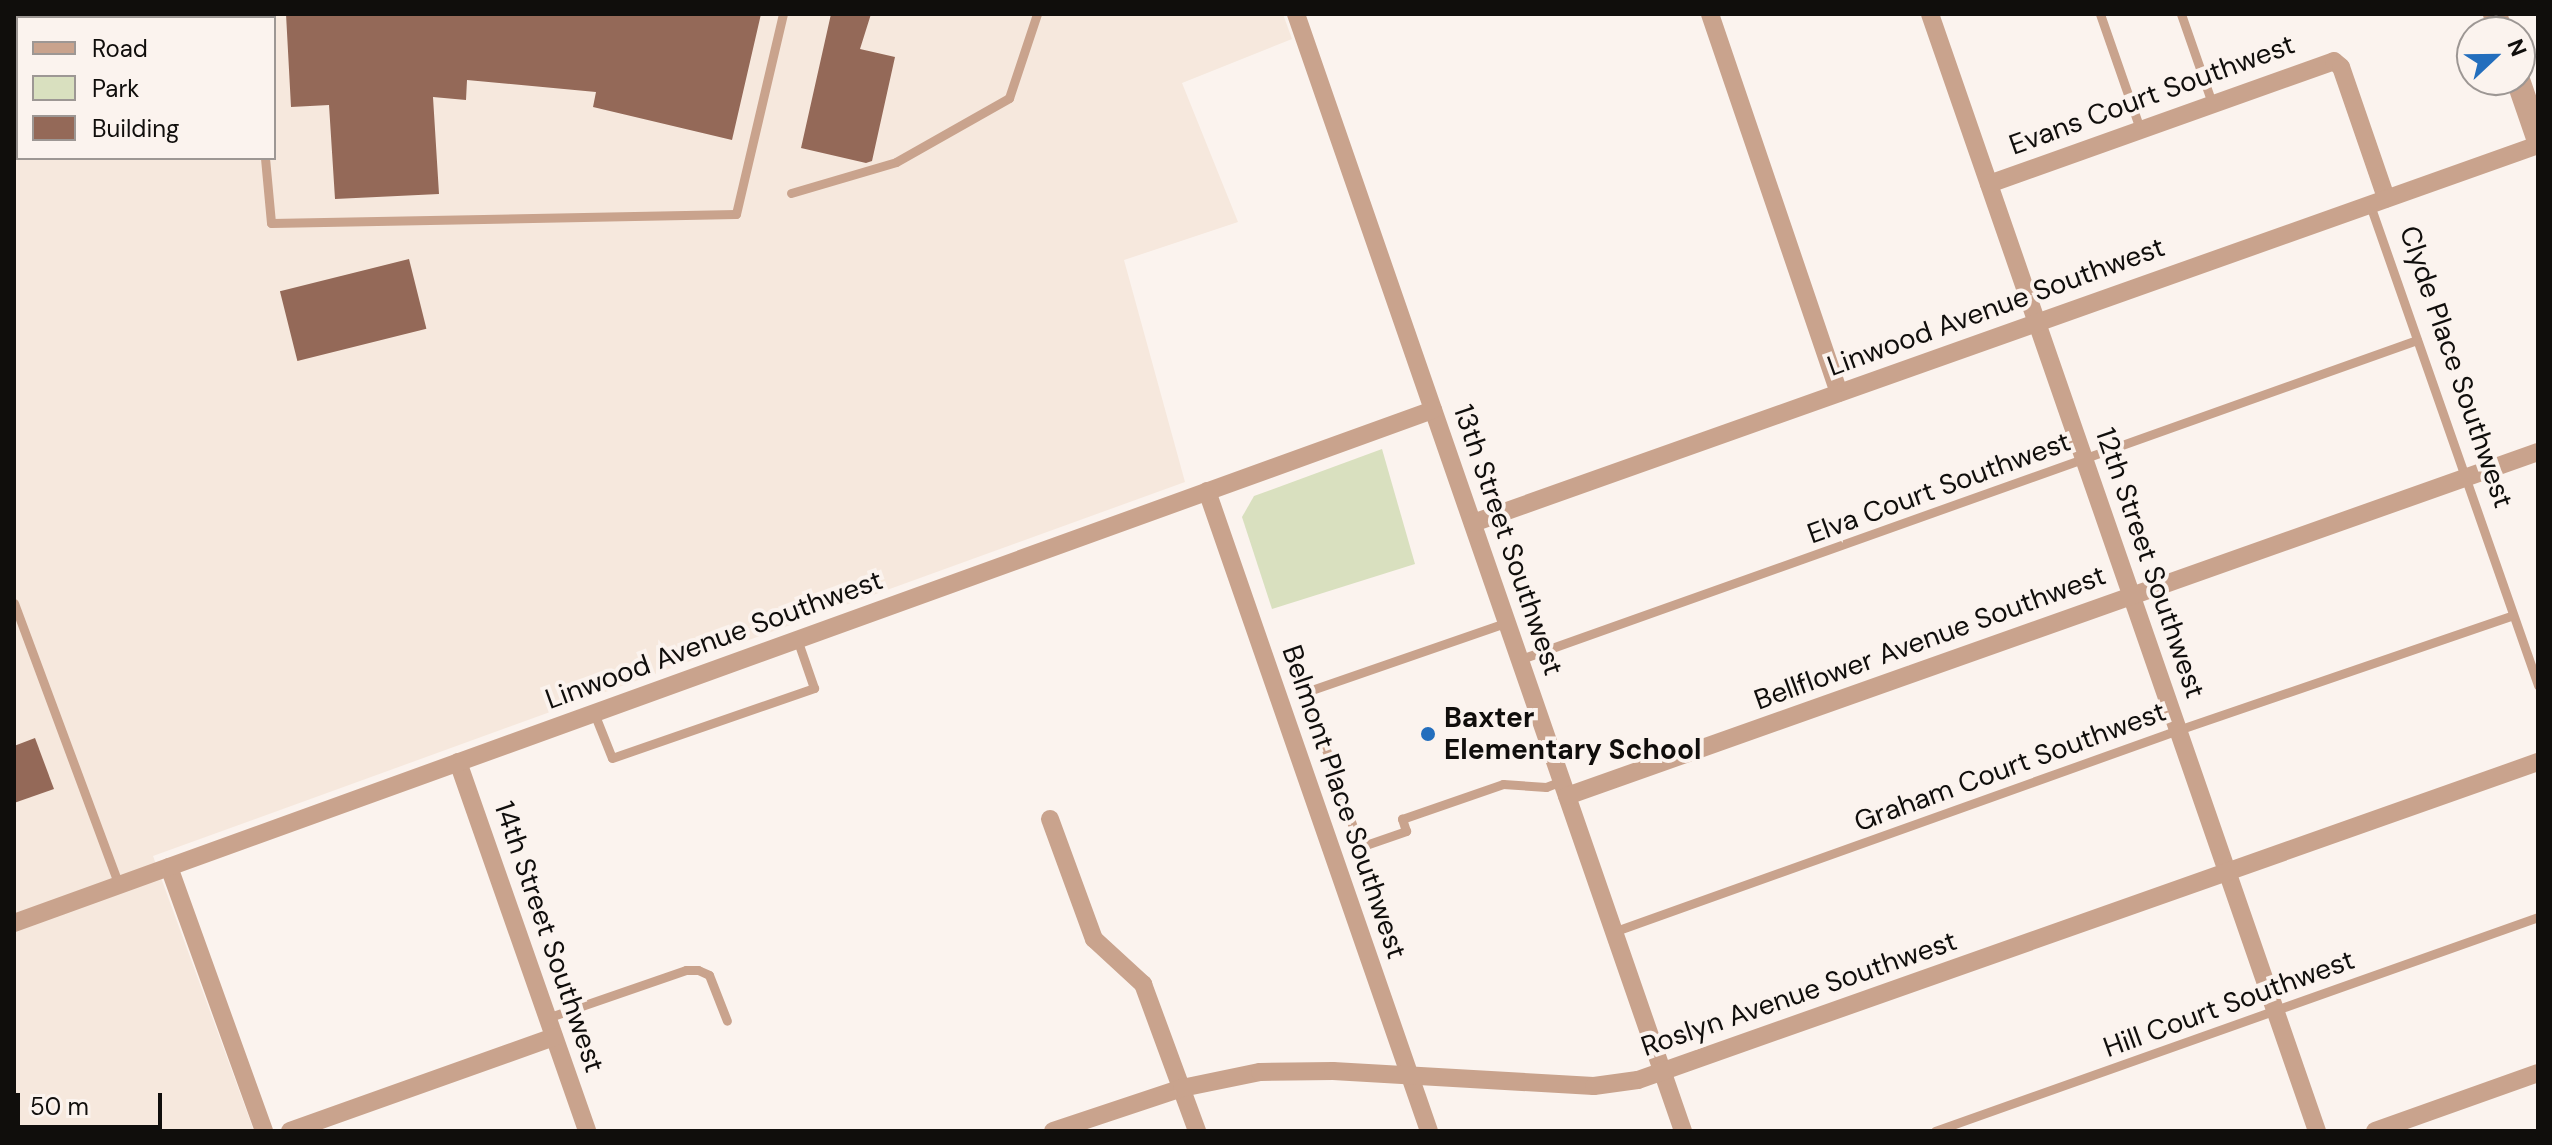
<!DOCTYPE html>
<style>
body{margin:0}
#map{position:relative;width:2552px;height:1145px;overflow:hidden;background:#fbf3ee;font-family:"DM Sans",sans-serif}
div>[style]{position:absolute}
.built>*{inset:0;background:#f6e8dd}
.green>*{inset:0;background:#d9e0bf}
.building>*{inset:0;background:#946958;transform-origin:0 0}
.service>*{height:9px;margin:-4.5px;padding:0 4.5px;transform-origin:4.5px;border-radius:4.5px;background:#c9a38d}
.minor>*{height:18px;margin:-9px;padding:0 9px;transform-origin:9px;border-radius:9px;background:#c9a38d}
.tertiary>*{height:24px;margin:-12px;padding:0 12px;transform-origin:12px;border-radius:12px;background:#c9a38d}
.dots>*{width:22px;height:22px;translate:-50% -50%;box-sizing:border-box;border:4px solid #fbf3ee;border-radius:50%}
span{translate:-50% -50%;white-space:nowrap;text-align:center;line-height:1.15;-webkit-text-stroke:8px #fbf3ee;paint-order:stroke}
.street-label{font-size:28px;color:#100e0c}
.poi-label{font-size:28px;color:#100e0c;font-weight:700}
.left{translate:0 -50%;text-align:left}
.frame{position:absolute;inset:0;border:16px solid #100e0c;pointer-events:none}
.legend{position:absolute;left:16px;top:16px;width:260px;height:144px;box-sizing:border-box;background:#fbf3ee;border:2px solid #9d9794;margin:0;padding:10px 14px;list-style:none;font-size:24px;color:#100e0c}
.legend li{display:flex;align-items:center;gap:16px;height:40px}
.legend b{width:40px;border:2px solid #9d9794}
.north{position:absolute;left:2456px;top:16px;width:80px;height:80px;box-sizing:border-box;background:#fbf3ee;border:2px solid #9d9794;border-radius:50%;rotate:68deg;font-size:22px;font-weight:700;line-height:32px;text-align:center;color:#100e0c}
.north::after{content:'';display:block;margin:auto;width:28px;height:36px;background:#236ebd;clip-path:polygon(50% 0,100% 100%,50% 72%,0 100%)}
.scale{position:absolute;left:16px;top:1093px;width:146px;height:36px;box-sizing:border-box;border:4px solid #100e0c;border-top:0;padding-left:10px;font-size:24px;line-height:28px;white-space:nowrap;color:#100e0c;-webkit-text-stroke:6px #fbf3ee;paint-order:stroke}
</style>
<div id="map">
<div class="built">
<i style="clip-path:polygon(evenodd,14px 14px,1283px 14px,1292px 39px,1182px 83px,1238px 222px,1124px 260px,1185px 482px,153px 856px,254px 1131px,14px 1131px,14px 14px,18px 18px,274px 18px,274px 158px,18px 158px,18px 18px)"></i>
</div>
<div class="green">
<i style="clip-path:polygon(1382px 449px,1415px 564px,1272px 609px,1242px 517px,1254px 496px)"></i>
</div>
<div class="building">
<i style="clip-path:polygon(286px 14px,761px 14px,732px 140px,593px 107px,596px 92px,467px 80px,466px 100px,433px 97px,439px 194px,335px 199px,329px 105px,291px 107px)"></i>
<i style="clip-path:polygon(831px 14px,871px 14px,860px 49px,895px 57px,872px 161px,866px 163px,801px 148px)"></i>
<i style="left:409px;top:259px;width:72px;height:133px;rotate:76deg"></i>
<i style="clip-path:polygon(35px 738px,54px 789px,14px 803px,14px 746px)"></i>
</div>
<div class="service">
<i style="left:253px;top:14px;width:4px;rotate:90deg"></i>
<i style="left:2100px;top:14px;width:122px;rotate:70.8deg"></i>
<i style="left:2181px;top:14px;width:94px;rotate:70.8deg"></i>
<i style="left:265px;top:158px;width:65px;rotate:84.7deg"></i>
<i style="left:271px;top:223px;width:465px;rotate:-1.1deg"></i>
<i style="left:736px;top:214px;width:205px;rotate:-76.8deg"></i>
<i style="left:791px;top:193px;width:109px;rotate:-16.4deg"></i>
<i style="left:896px;top:162px;width:130px;rotate:-29.5deg"></i>
<i style="left:1009px;top:98px;width:89px;rotate:-71.6deg"></i>
<i style="left:2370px;top:205px;width:509px;rotate:70.71deg"></i>
<i style="left:14px;top:603px;width:301px;rotate:69.6deg"></i>
<i style="left:1508px;top:622px;width:214px;rotate:160.9deg"></i>
<i style="left:1306px;top:692px;width:164px;rotate:70.8deg"></i>
<i style="left:1360px;top:847px;width:49px;rotate:-19.2deg"></i>
<i style="left:1406px;top:831px;width:13px;rotate:-108deg"></i>
<i style="left:1402px;top:819px;width:107px;rotate:-19.1deg"></i>
<i style="left:1503px;top:784px;width:43px;rotate:4deg"></i>
<i style="left:1546px;top:787px;width:17px;rotate:-21deg"></i>
<i style="left:1521px;top:659px;width:951px;rotate:-19.6deg"></i>
<i style="left:594px;top:713px;width:48px;rotate:68.2deg"></i>
<i style="left:612px;top:758px;width:214px;rotate:-19.1deg"></i>
<i style="left:814px;top:688px;width:52px;rotate:-109.1deg"></i>
<i style="left:1613px;top:932px;width:600px;rotate:-19.67deg"></i>
<i style="left:2178px;top:730px;width:354px;rotate:-18.9deg"></i>
<i style="left:547px;top:1018px;width:147px;rotate:-19.1deg"></i>
<i style="left:686px;top:970px;width:12px"></i>
<i style="left:698px;top:970px;width:12px;rotate:24deg"></i>
<i style="left:709px;top:975px;width:49px;rotate:68.6deg"></i>
<i style="left:1935px;top:1131px;width:640px;rotate:-19.54deg"></i>
</div>
<div class="minor">
<i style="left:1296px;top:14px;width:1182px;rotate:70.89deg"></i>
<i style="left:1710px;top:14px;width:400px;rotate:71.2deg"></i>
<i style="left:1930px;top:14px;width:1182px;rotate:70.89deg"></i>
<i style="left:1989px;top:184px;width:366px;rotate:-19.6deg"></i>
<i style="left:2334px;top:61px;width:9px;rotate:41deg"></i>
<i style="left:2341px;top:67px;width:139px;rotate:71deg"></i>
<i style="left:1207px;top:491px;width:677px;rotate:70.87deg"></i>
<i style="left:1473px;top:523px;width:1130px;rotate:-19.54deg"></i>
<i style="left:458px;top:762px;width:391px;rotate:70.7deg"></i>
<i style="left:1567px;top:796px;width:1030px;rotate:-19.51deg"></i>
<i style="left:1050px;top:819px;width:128px;rotate:69.9deg"></i>
<i style="left:1094px;top:939px;width:67px;rotate:42.6deg"></i>
<i style="left:1143px;top:984px;width:157px;rotate:69.8deg"></i>
<i style="left:169px;top:867px;width:281px;rotate:70.2deg"></i>
<i style="left:14px;top:923px;width:1509px;rotate:-19.88deg"></i>
<i style="left:290px;top:1131px;width:280px;rotate:-19.6deg"></i>
<i style="left:1053px;top:1131px;width:136px;rotate:-18.4deg"></i>
<i style="left:1182px;top:1088px;width:80px;rotate:-11.6deg"></i>
<i style="left:1260px;top:1072px;width:73px;rotate:-0.8deg"></i>
<i style="left:1333px;top:1071px;width:261px;rotate:3.3deg"></i>
<i style="left:1594px;top:1086px;width:44px;rotate:-7.8deg"></i>
<i style="left:1638px;top:1080px;width:955px;rotate:-19.46deg"></i>
<i style="left:2375px;top:1131px;width:173px;rotate:-19.6deg"></i>
</div>
<div class="tertiary">
<i style="left:2495px;top:14px;width:19px;rotate:72deg"></i>
<i style="left:2518px;top:80px;width:61px;rotate:71deg"></i>
</div>
<div class="dots">
<i style="left:1428px;top:734px;background:#236ebd"></i>
</div>
<div class="street-label">
<span style="left:2152px;top:95px;rotate:-20deg">Evans Court Southwest</span>
<span style="left:1996px;top:307px;rotate:-20deg">Linwood Avenue Southwest</span>
<span style="left:2456px;top:367px;rotate:71deg">Clyde Place Southwest</span>
<span style="left:1939px;top:488px;rotate:-20deg">Elva Court Southwest</span>
<span style="left:1508px;top:540px;rotate:71deg">13th Street Southwest</span>
<span style="left:2150px;top:563px;rotate:71deg">12th Street Southwest</span>
<span style="left:1930px;top:638px;rotate:-20deg">Bellflower Avenue Southwest</span>
<span style="left:714px;top:640px;rotate:-20deg">Linwood Avenue Southwest</span>
<span style="left:2010px;top:767px;rotate:-20deg">Graham Court Southwest</span>
<span style="left:1344px;top:802px;rotate:71deg">Belmont Place Southwest</span>
<span style="left:549px;top:937px;rotate:71deg">14th Street Southwest</span>
<span style="left:1799px;top:994px;rotate:-19deg">Roslyn Avenue Southwest</span>
<span style="left:2229px;top:1004px;rotate:-20deg">Hill Court Southwest</span>
</div>
<div class="poi-label">
<span class="left" style="left:1444px;top:734px">Baxter<br>Elementary School</span>
</div>
<div class="frame"></div>
<ul class="legend">
<li><b style="height:10px;background:#c9a38d"></b>Road</li>
<li><b style="height:22px;background:#d9e0bf"></b>Park</li>
<li><b style="height:22px;background:#946958"></b>Building</li>
</ul>
<div class="north">N</div>
<div class="scale">50 m</div>
</div>
